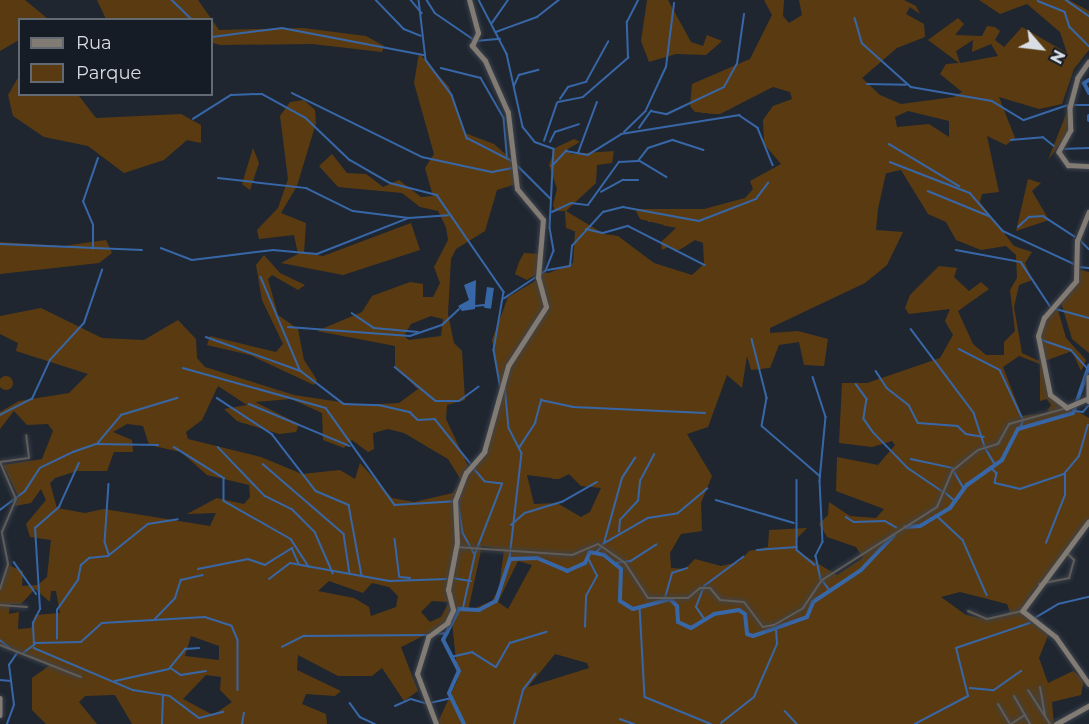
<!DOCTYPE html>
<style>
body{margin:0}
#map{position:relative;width:1089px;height:724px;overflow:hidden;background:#1f2630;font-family:Montserrat,sans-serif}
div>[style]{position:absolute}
.green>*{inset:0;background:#5a3b11}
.round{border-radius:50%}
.water>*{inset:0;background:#3867a8;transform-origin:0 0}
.stream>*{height:1.5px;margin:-0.75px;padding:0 0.75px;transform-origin:0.75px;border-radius:0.75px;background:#3867a8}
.river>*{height:4px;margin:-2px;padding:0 2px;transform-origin:2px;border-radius:2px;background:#3867a8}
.roads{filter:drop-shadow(0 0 2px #3d434d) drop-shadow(0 0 2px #3d434d)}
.street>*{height:2px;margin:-1px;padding:0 1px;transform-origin:1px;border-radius:1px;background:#605c57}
.secondary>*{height:4.5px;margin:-2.25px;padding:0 2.25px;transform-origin:2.25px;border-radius:2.25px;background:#827b73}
span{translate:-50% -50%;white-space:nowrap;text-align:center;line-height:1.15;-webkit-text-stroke:4.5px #161c26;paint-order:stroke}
.legend{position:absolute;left:18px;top:18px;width:195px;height:78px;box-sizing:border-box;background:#161c26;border:2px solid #646a72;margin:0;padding:8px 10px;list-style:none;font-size:18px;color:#d9dee5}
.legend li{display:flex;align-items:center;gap:12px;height:30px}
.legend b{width:30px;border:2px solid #646a72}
.north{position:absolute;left:1011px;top:18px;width:60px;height:60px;-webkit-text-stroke:4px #161c26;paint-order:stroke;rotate:118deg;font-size:16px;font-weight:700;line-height:24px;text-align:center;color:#d9dee5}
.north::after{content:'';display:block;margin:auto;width:21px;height:27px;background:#d9dee5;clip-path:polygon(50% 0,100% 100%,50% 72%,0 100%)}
</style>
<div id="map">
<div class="green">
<i style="clip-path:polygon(0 0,25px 0,48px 19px,20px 20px,19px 40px,0 51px)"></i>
<i style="clip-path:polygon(97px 0,198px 0,219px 30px,303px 28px,366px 36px,384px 46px,382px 52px,312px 44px,221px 45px,212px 43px,212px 20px,106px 19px)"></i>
<i style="clip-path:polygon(647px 0,668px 0,691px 42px,703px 46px,707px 35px,722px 41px,706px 55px,676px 54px,649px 62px,641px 41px)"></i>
<i style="clip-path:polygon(evenodd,764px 0,784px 0,783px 16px,789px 23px,802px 15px,799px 0,904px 0,916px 6px,920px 14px,910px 7px,906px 14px,924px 24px,925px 37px,897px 48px,862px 78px,880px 95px,901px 104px,954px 97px,962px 92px,940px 74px,946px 64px,959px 63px,928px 40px,958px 18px,964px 24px,955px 35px,982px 36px,987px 26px,995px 27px,1000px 31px,995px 40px,1004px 47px,1022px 27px,1067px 53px,1060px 32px,1027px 4px,1000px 14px,979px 0,1069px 0,1089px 11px,1089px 50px,1074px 69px,1062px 104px,1039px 109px,999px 97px,1015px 138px,1006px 145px,987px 136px,999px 192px,982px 194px,980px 202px,1014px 246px,1032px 252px,1025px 263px,1032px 280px,1019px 285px,1014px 307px,1022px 353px,1039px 361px,1039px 326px,1056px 303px,1066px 338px,1086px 360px,1081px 371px,1072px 351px,1045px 361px,1048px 395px,1089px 418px,1089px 523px,1031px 594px,1024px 611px,1049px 633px,1039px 658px,1048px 683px,1073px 671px,1084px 679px,1081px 695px,1052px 702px,1054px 724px,437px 724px,458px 679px,452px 622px,401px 647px,418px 691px,404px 701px,382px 668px,372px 676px,338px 676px,298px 655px,297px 670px,341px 691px,335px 696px,306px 694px,302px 704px,326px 714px,327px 724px,132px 724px,115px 695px,85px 696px,79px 702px,97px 724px,46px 724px,32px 710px,32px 678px,50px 665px,0 644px,0 590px,8px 565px,23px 571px,22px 586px,38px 585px,47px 577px,51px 540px,30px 537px,26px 524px,46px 500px,41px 489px,31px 503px,15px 506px,18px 496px,3px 465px,42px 459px,53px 431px,48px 424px,27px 425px,14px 411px,0 429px,0 412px,19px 401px,69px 393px,88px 374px,16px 351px,18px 343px,0 334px,0 316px,41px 308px,102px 338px,144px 340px,178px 320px,196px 339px,197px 358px,205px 367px,294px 395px,360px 405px,399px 403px,418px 389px,395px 367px,395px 346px,317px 331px,362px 312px,372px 296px,410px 282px,423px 284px,423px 297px,433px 297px,440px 283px,434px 267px,448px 240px,446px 227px,438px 211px,420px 207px,402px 193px,338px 187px,319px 166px,332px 154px,347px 173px,366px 174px,383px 187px,399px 180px,421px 197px,433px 196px,425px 168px,434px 154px,414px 83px,419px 53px,449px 87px,465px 133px,494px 144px,517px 164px,516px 184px,497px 190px,485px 231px,456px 249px,451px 259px,448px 314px,454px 343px,462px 351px,465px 400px,447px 405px,446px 419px,469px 468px,479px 459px,502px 394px,492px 340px,508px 297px,537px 280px,537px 274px,527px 280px,515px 274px,519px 262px,524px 253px,540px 254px,539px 273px,549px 273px,573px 263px,575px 231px,566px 228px,565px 211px,555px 211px,553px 205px,557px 189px,549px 165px,555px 148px,574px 139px,580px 142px,566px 150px,571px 154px,614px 151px,612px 163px,597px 165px,596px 183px,566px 211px,604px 234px,618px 236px,654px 263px,692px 275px,704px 264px,703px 243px,695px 240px,676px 252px,670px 246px,662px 250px,661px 242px,676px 228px,640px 219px,635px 209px,704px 209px,745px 198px,753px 189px,750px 181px,781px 164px,764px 144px,763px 120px,773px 106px,792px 99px,790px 92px,773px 87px,720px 114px,695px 112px,690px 106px,692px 84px,750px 59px,772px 15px,764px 0,973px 40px,972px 52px,991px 44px,998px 56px,960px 63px,956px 51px,973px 40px,764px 0,908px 111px,949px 121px,949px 137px,929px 124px,897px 127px,895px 117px,908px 111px,764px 0,901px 170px,928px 214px,946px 222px,956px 240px,981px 250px,1006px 246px,1016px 255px,1017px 278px,1010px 290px,1015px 331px,1004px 342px,1004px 355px,986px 355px,973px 344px,958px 311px,989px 289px,981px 282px,969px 291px,954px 277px,957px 268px,939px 266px,910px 295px,905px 308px,909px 314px,950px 309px,945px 321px,953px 335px,940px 358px,867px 383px,842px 383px,839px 443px,872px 447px,892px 441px,895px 445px,878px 465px,837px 457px,836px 491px,884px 509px,876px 518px,850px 516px,829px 502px,828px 515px,819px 524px,827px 537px,856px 547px,863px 558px,837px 575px,797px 551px,796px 539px,807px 528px,769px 530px,768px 547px,749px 551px,739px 562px,721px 566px,695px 559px,685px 569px,671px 568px,670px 553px,681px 534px,702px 531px,701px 503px,712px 476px,687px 434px,708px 427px,727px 375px,742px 388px,747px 356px,751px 370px,770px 368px,779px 345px,799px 342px,804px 365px,824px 366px,828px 339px,798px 331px,770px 333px,770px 328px,865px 283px,887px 265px,903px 232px,876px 230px,878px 209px,886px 173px,901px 170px,764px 0,431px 316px,443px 319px,441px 336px,409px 340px,404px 336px,411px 324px,431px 316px,764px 0,1019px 356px,1040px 364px,1040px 401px,1047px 399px,1051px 405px,1046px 413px,1022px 416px,1003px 367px,1019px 356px,764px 0,218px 386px,247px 405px,224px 409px,237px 421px,279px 434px,296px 432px,299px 424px,255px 402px,291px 399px,322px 413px,323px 440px,344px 448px,352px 440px,368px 452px,374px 449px,373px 433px,388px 429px,404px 433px,448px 459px,461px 480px,453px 493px,414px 502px,392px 498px,360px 463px,355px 479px,340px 470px,302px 474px,261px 457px,188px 439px,186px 432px,202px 420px,218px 386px,764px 0,127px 424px,143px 426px,149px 445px,181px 452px,207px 475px,249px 485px,250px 497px,244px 504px,217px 498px,187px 514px,216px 513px,210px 526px,104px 509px,85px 513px,57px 508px,50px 483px,55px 478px,77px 471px,107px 471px,114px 452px,133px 452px,132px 440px,113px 432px,127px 424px,764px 0,569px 474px,581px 486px,601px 488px,590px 512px,581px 517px,557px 503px,534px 504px,527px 475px,559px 479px,569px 474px,764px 0,482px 546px,504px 550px,499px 588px,492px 601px,468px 611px,482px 546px,764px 0,518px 561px,532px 565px,508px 609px,498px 602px,518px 561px,764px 0,329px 581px,363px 593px,372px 583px,389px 587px,398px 596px,396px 607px,371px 616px,369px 607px,354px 598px,318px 591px,329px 581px,764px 0,35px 589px,50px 602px,51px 591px,56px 591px,60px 613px,35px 615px,31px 628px,18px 629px,19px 612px,9px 614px,10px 604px,21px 604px,35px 589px,764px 0,960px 592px,1007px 604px,1010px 612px,989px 620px,966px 615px,941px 597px,960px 592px,764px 0,432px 601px,449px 602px,441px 617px,430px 622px,421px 612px,432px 601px,764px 0,191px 636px,219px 646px,219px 660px,185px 656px,191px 636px,764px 0,555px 654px,587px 663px,589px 668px,528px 687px,555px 654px,764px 0,206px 675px,221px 677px,220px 690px,232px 702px,213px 715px,183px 699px,206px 675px)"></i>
<i style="clip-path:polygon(1089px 56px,1071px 106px,1073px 127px,1048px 160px)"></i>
<i style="clip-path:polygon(19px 76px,20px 94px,106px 95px,79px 96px,96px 118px,181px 114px,201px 125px,201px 143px,187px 140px,164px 160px,124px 173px,88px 146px,44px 137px,13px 116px,8px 95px)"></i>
<i style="clip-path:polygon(304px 100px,315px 110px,316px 123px,297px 186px,281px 213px,306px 223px,304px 253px,323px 256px,411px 223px,420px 250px,343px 275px,281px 263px,298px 254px,294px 235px,259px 239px,257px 230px,278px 208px,288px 179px,280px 116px,290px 102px)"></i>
<i style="clip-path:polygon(253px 148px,259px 163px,250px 190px,242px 184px)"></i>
<i style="clip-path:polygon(1028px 179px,1041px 183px,1032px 191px,1049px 220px,1016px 231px)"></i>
<i style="clip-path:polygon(106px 240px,112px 253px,99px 263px,0 274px,0 242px,63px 246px)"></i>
<i style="clip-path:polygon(264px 255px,280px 273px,305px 285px,298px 290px,272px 275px,268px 279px,278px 315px,298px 329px,304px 360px,317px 380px,314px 385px,250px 355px,207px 345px,210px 336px,276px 352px,283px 344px,262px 300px,256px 265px)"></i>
<i style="clip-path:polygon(1081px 270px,1089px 272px,1089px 353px,1072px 339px,1060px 299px)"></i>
<i class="round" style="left:-1px;top:376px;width:14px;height:14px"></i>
</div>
<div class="water">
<i style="clip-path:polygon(476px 280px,475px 309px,462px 311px,458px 306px,469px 300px,464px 285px)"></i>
<i style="left:487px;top:287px;width:7px;height:21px;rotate:8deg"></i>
</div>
<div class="stream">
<i style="left:172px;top:0;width:29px;rotate:44deg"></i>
<i style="left:376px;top:0;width:40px;rotate:46deg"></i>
<i style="left:404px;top:29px;width:18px;rotate:22deg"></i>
<i style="left:411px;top:0;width:17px;rotate:50deg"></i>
<i style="left:419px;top:0;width:60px;rotate:83.3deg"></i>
<i style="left:426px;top:60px;width:44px;rotate:53.4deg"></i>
<i style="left:452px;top:95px;width:46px;rotate:70.8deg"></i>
<i style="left:467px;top:138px;width:51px;rotate:27.1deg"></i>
<i style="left:427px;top:0;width:15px;rotate:58deg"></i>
<i style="left:435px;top:13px;width:46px;rotate:34.4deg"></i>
<i style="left:479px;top:0;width:61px;rotate:62.6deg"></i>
<i style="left:507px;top:54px;width:75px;rotate:77.6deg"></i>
<i style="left:523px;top:127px;width:19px;rotate:51deg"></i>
<i style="left:535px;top:142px;width:20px;rotate:20deg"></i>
<i style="left:554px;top:149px;width:79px;rotate:92.9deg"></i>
<i style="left:550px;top:228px;width:23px;rotate:80deg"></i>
<i style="left:554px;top:251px;width:22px;rotate:112deg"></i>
<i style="left:546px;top:271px;width:50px;rotate:146.3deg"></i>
<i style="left:1066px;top:0;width:28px;rotate:35deg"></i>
<i style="left:1038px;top:1px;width:29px;rotate:22deg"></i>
<i style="left:1065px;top:12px;width:16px;rotate:72deg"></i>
<i style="left:1070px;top:27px;width:27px;rotate:45deg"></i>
<i style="left:855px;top:18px;width:26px;rotate:74deg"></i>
<i style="left:862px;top:43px;width:66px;rotate:41.9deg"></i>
<i style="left:911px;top:87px;width:82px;rotate:9.8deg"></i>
<i style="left:992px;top:101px;width:37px;rotate:31deg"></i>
<i style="left:1024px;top:120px;width:46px;rotate:-18.8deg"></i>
<i style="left:492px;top:23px;width:28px;rotate:-55deg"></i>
<i style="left:496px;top:32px;width:44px;rotate:-20.1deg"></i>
<i style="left:537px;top:17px;width:28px;rotate:-38deg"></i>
<i style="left:212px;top:37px;width:71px;rotate:-7.3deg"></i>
<i style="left:282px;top:28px;width:145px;rotate:10.8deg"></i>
<i style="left:476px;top:41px;width:24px;rotate:-5deg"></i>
<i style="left:441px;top:68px;width:41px;rotate:14deg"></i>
<i style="left:481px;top:78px;width:46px;rotate:60.1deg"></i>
<i style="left:504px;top:118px;width:38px;rotate:85deg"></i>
<i style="left:867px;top:84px;width:39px;rotate:1deg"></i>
<i style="left:514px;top:86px;width:12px;rotate:-66deg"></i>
<i style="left:519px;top:75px;width:20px;rotate:-15deg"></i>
<i style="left:292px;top:93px;width:145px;rotate:26.2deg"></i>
<i style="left:422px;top:157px;width:72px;rotate:12.1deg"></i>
<i style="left:492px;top:172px;width:20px;rotate:-11deg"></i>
<i style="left:560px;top:99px;width:14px;rotate:-56deg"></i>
<i style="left:568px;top:87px;width:19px;rotate:-16deg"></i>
<i style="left:586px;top:82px;width:46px;rotate:-61.2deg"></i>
<i style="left:558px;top:102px;width:25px;rotate:-11deg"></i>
<i style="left:583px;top:97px;width:60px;rotate:-40.9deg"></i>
<i style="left:628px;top:58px;width:36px;rotate:-92deg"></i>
<i style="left:627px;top:22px;width:25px;rotate:-63deg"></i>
<i style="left:1073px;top:105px;width:16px"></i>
<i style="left:646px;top:110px;width:47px;rotate:-65.1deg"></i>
<i style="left:666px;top:67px;width:64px;rotate:-82.8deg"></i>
<i style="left:193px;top:119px;width:45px;rotate:-32.3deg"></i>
<i style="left:231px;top:95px;width:31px;rotate:-2deg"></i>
<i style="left:262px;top:94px;width:50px;rotate:28.6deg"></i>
<i style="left:306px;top:118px;width:61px;rotate:43.7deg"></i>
<i style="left:350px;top:160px;width:46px;rotate:29.9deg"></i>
<i style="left:390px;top:183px;width:49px;rotate:14.3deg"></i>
<i style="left:437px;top:195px;width:118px;rotate:55.4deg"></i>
<i style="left:504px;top:292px;width:59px;rotate:99.8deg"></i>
<i style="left:494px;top:350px;width:36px;rotate:80deg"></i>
<i style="left:639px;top:128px;width:21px;rotate:-55deg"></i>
<i style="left:651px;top:111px;width:16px;rotate:11deg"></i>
<i style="left:667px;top:114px;width:63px;rotate:-25.3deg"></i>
<i style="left:724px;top:87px;width:26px;rotate:-61deg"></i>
<i style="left:737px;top:64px;width:50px;rotate:-82deg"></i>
<i style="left:624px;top:132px;width:30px;rotate:-44deg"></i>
<i style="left:621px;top:134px;width:120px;rotate:-9.1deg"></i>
<i style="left:739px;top:115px;width:23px;rotate:34deg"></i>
<i style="left:758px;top:128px;width:40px;rotate:68deg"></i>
<i style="left:1011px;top:140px;width:32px;rotate:-5deg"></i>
<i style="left:1043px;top:137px;width:14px;rotate:39deg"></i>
<i style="left:544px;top:141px;width:40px;rotate:-71.1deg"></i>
<i style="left:550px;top:142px;width:11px;rotate:-63deg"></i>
<i style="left:555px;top:132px;width:25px;rotate:-18deg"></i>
<i style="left:889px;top:144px;width:82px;rotate:31deg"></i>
<i style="left:1062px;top:149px;width:27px;rotate:-2deg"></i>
<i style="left:578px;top:153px;width:54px;rotate:-69.6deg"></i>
<i style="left:640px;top:161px;width:31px;rotate:31deg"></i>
<i style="left:890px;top:162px;width:86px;rotate:21.2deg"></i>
<i style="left:970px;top:193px;width:50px;rotate:49deg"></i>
<i style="left:1003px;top:231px;width:78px;rotate:24.9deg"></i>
<i style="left:517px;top:165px;width:48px;rotate:45deg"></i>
<i style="left:552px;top:166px;width:21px;rotate:-47deg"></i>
<i style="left:566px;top:151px;width:22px;rotate:10deg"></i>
<i style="left:588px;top:155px;width:38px;rotate:-32deg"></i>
<i style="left:218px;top:178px;width:89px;rotate:6.5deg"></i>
<i style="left:306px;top:188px;width:52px;rotate:26.1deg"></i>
<i style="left:353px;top:211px;width:56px;rotate:7.1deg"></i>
<i style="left:409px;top:218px;width:39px;rotate:-4deg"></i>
<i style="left:928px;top:191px;width:66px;rotate:22.3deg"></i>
<i style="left:601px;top:192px;width:25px;rotate:-29deg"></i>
<i style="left:623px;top:180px;width:15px"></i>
<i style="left:552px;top:212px;width:21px;rotate:-25deg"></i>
<i style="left:571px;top:203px;width:17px;rotate:7deg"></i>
<i style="left:588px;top:205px;width:53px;rotate:-54.2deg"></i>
<i style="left:619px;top:162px;width:19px;rotate:-3deg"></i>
<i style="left:638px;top:161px;width:16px;rotate:-52deg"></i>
<i style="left:648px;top:148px;width:26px;rotate:-18deg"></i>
<i style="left:673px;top:140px;width:32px;rotate:18deg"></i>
<i style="left:1018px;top:227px;width:15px;rotate:-42deg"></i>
<i style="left:1029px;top:217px;width:14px;rotate:-4deg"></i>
<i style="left:1043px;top:216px;width:38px;rotate:33deg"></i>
<i style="left:586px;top:229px;width:17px;rotate:13deg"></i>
<i style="left:603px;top:233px;width:26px;rotate:-16deg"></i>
<i style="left:628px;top:226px;width:86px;rotate:26.9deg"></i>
<i style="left:1079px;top:239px;width:14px;rotate:45deg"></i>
<i style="left:0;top:244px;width:142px;rotate:2.4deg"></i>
<i style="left:161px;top:248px;width:33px;rotate:21deg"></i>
<i style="left:192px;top:260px;width:82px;rotate:-7deg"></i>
<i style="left:273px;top:250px;width:44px;rotate:5.2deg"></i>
<i style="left:317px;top:254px;width:99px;rotate:-21.4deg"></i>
<i style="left:93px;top:249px;width:24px;rotate:-90deg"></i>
<i style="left:93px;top:225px;width:25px;rotate:-113deg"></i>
<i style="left:83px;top:202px;width:46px;rotate:-71.2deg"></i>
<i style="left:956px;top:250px;width:66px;rotate:10.5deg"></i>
<i style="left:1021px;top:262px;width:53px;rotate:56.6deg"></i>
<i style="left:1079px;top:267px;width:10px;rotate:6deg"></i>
<i style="left:548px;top:270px;width:22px;rotate:-10deg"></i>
<i style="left:570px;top:266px;width:20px;rotate:-84deg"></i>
<i style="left:572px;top:246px;width:46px;rotate:-47.6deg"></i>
<i style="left:603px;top:212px;width:21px;rotate:-14deg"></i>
<i style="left:623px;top:207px;width:77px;rotate:10.4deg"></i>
<i style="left:699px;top:221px;width:61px;rotate:-21.1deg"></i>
<i style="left:756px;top:199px;width:20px;rotate:-53deg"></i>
<i style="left:261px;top:277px;width:101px;rotate:67.2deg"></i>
<i style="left:475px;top:306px;width:9px;rotate:-6deg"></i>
<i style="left:1056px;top:309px;width:34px;rotate:15deg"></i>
<i style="left:352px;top:313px;width:27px;rotate:34deg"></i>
<i style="left:374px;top:328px;width:44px;rotate:5.2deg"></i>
<i style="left:288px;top:327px;width:122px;rotate:4.2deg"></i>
<i style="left:410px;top:336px;width:34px;rotate:-19deg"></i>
<i style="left:442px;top:325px;width:23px;rotate:-43deg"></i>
<i style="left:911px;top:329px;width:105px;rotate:53.1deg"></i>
<i style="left:974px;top:413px;width:36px;rotate:72deg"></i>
<i style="left:206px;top:337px;width:101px;rotate:19.7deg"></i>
<i style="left:301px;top:371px;width:54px;rotate:37.5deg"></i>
<i style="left:344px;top:404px;width:35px;rotate:2deg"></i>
<i style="left:379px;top:405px;width:32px;rotate:13deg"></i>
<i style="left:410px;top:412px;width:11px;rotate:45deg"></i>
<i style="left:418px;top:420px;width:17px;rotate:-3deg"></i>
<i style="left:435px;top:419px;width:58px;rotate:51.3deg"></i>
<i style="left:752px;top:339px;width:61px;rotate:75.7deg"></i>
<i style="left:767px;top:398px;width:28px;rotate:100deg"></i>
<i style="left:762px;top:426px;width:77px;rotate:40.8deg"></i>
<i style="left:1042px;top:340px;width:31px;rotate:19deg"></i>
<i style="left:1071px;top:350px;width:24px;rotate:48deg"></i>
<i style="left:959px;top:349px;width:46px;rotate:27.1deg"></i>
<i style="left:1000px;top:370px;width:54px;rotate:64.9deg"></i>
<i style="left:395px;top:367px;width:53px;rotate:39.7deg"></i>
<i style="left:436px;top:401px;width:23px"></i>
<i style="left:459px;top:401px;width:24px;rotate:-36deg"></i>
<i style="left:183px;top:368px;width:148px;rotate:15.6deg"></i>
<i style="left:326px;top:408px;width:119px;rotate:54.6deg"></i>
<i style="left:395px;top:505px;width:63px;rotate:-3.6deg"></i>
<i style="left:458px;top:501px;width:32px;rotate:81deg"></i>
<i style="left:463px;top:533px;width:23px;rotate:61deg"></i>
<i style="left:876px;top:371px;width:20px;rotate:57deg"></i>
<i style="left:887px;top:388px;width:28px;rotate:38deg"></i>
<i style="left:909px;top:405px;width:20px;rotate:63deg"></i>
<i style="left:918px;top:423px;width:40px;rotate:4.3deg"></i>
<i style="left:958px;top:426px;width:11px;rotate:45deg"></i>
<i style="left:966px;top:434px;width:18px;rotate:9deg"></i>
<i style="left:813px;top:377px;width:42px;rotate:72deg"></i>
<i style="left:826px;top:417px;width:64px;rotate:95.4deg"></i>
<i style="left:820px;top:481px;width:61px;rotate:87.2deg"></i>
<i style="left:823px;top:542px;width:16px;rotate:117deg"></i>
<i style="left:816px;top:556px;width:24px;rotate:78deg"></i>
<i style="left:856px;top:384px;width:19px;rotate:54deg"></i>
<i style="left:867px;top:399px;width:20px;rotate:99deg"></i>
<i style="left:864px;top:419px;width:16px;rotate:55deg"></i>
<i style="left:873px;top:432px;width:50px;rotate:45.8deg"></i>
<i style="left:908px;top:468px;width:41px;rotate:34.1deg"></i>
<i style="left:505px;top:386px;width:42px;rotate:84.6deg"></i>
<i style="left:509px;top:428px;width:28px;rotate:63deg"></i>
<i style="left:522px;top:453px;width:107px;rotate:96.5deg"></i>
<i style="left:217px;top:398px;width:66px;rotate:33.2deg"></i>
<i style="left:272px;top:434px;width:72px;rotate:52.3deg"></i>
<i style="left:316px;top:491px;width:36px;rotate:23deg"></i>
<i style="left:349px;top:505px;width:72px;rotate:79.6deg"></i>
<i style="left:249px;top:404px;width:109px;rotate:22.6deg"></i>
<i style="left:1075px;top:411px;width:8px;rotate:7deg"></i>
<i style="left:1083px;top:412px;width:9px;rotate:-49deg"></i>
<i style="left:0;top:415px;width:36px;rotate:-27deg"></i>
<i style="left:32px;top:399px;width:43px;rotate:-65.2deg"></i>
<i style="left:50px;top:360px;width:50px;rotate:-47.4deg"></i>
<i style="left:84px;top:323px;width:56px;rotate:-71.2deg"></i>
<i style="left:1020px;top:428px;width:8px;rotate:-67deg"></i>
<i style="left:97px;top:444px;width:38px;rotate:-50deg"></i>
<i style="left:121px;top:415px;width:59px;rotate:-16.9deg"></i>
<i style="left:174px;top:447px;width:59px;rotate:31.8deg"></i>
<i style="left:224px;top:478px;width:23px;rotate:90deg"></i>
<i style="left:224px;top:501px;width:77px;rotate:29.6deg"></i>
<i style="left:291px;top:539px;width:33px;rotate:57deg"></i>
<i style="left:218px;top:447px;width:68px;rotate:46.2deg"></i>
<i style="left:265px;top:496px;width:30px;rotate:26deg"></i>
<i style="left:292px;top:509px;width:33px;rotate:45deg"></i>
<i style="left:315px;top:532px;width:45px;rotate:66.3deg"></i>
<i style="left:519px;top:448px;width:30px;rotate:-57deg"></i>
<i style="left:535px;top:423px;width:24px;rotate:-75deg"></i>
<i style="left:541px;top:400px;width:33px;rotate:12deg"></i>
<i style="left:573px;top:407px;width:132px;rotate:2.6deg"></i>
<i style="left:986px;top:449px;width:17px;rotate:59deg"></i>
<i style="left:911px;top:459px;width:43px;rotate:12.1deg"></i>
<i style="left:263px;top:464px;width:107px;rotate:40.8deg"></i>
<i style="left:344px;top:534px;width:40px;rotate:81.5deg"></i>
<i style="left:990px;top:467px;width:9px;rotate:41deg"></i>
<i style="left:997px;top:473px;width:10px;rotate:101deg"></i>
<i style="left:995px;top:483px;width:26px;rotate:13deg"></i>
<i style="left:1020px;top:489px;width:46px;rotate:-18.8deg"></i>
<i style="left:1064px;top:474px;width:23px;rotate:-50deg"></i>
<i style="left:1079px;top:456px;width:32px;rotate:-74deg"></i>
<i style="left:954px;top:471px;width:20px;rotate:60deg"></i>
<i style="left:797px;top:480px;width:70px;rotate:90deg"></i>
<i style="left:797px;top:550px;width:23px;rotate:40deg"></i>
<i style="left:109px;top:484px;width:58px;rotate:93.9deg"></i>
<i style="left:105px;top:542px;width:13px;rotate:72deg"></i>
<i style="left:946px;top:493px;width:12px;rotate:42deg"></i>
<i style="left:716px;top:500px;width:81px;rotate:16.4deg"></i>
<i style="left:0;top:510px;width:31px;rotate:-37deg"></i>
<i style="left:25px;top:491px;width:27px;rotate:-57deg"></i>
<i style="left:40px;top:468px;width:37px;rotate:-26deg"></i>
<i style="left:73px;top:452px;width:24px;rotate:-19deg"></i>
<i style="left:96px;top:444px;width:62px;rotate:0.9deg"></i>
<i style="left:936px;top:515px;width:37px;rotate:43deg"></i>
<i style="left:963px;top:540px;width:60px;rotate:66.4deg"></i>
<i style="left:846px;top:517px;width:9px;rotate:32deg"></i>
<i style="left:854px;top:522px;width:31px;rotate:-2deg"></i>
<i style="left:885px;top:521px;width:13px;rotate:29deg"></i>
<i style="left:511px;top:525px;width:18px;rotate:-41deg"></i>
<i style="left:525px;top:513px;width:39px;rotate:-17deg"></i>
<i style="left:562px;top:502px;width:40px;rotate:-29.7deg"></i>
<i style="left:619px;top:532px;width:12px;rotate:-85deg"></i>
<i style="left:620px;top:520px;width:26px;rotate:-47deg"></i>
<i style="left:638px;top:501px;width:20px;rotate:-84deg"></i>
<i style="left:640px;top:481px;width:30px;rotate:-62deg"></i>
<i style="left:395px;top:539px;width:38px;rotate:83deg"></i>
<i style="left:400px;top:577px;width:10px;rotate:6deg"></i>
<i style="left:604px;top:543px;width:67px;rotate:-74.5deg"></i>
<i style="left:622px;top:478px;width:24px;rotate:-57deg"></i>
<i style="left:1046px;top:543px;width:52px;rotate:-68.4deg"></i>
<i style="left:1065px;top:495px;width:20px;rotate:-90deg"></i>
<i style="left:603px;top:544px;width:52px;rotate:-30deg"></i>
<i style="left:648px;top:518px;width:30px;rotate:-9deg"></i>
<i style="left:678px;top:513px;width:38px;rotate:-40deg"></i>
<i style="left:757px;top:550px;width:40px;rotate:-4.3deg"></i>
<i style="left:595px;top:554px;width:9px;rotate:-49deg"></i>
<i style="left:14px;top:562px;width:39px;rotate:55deg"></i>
<i style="left:615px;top:563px;width:16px;rotate:-7deg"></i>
<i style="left:631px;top:561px;width:30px;rotate:-33deg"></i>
<i style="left:198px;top:569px;width:51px;rotate:-11.3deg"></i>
<i style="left:248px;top:559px;width:18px;rotate:19deg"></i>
<i style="left:265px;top:565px;width:32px;rotate:-32deg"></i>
<i style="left:292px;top:548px;width:17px;rotate:66deg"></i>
<i style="left:452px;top:578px;width:19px;rotate:9deg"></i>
<i style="left:269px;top:579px;width:26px;rotate:-37deg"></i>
<i style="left:290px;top:563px;width:102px;rotate:10.2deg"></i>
<i style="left:390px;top:581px;width:57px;rotate:-2deg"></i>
<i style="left:823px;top:581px;width:9px;rotate:54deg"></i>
<i style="left:665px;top:598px;width:26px;rotate:-74deg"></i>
<i style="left:672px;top:573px;width:16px;rotate:-18deg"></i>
<i style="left:640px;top:607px;width:90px;rotate:86.8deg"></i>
<i style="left:645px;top:697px;width:71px;rotate:22.2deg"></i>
<i style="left:463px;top:608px;width:55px;rotate:-77.5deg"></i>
<i style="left:475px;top:554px;width:75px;rotate:-68.9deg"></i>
<i style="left:502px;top:484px;width:17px;rotate:-173deg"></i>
<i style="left:485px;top:482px;width:18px;rotate:-131deg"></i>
<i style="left:1035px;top:618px;width:27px;rotate:-31deg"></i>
<i style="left:1058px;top:604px;width:32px;rotate:-13deg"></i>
<i style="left:155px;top:619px;width:29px;rotate:-46deg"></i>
<i style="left:175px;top:598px;width:19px;rotate:-72deg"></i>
<i style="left:181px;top:580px;width:22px;rotate:-13deg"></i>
<i style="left:704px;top:619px;width:14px;rotate:-124deg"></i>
<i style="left:696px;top:607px;width:22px;rotate:-69deg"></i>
<i style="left:704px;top:586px;width:49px;rotate:-36.6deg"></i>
<i style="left:585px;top:627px;width:31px;rotate:-88deg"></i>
<i style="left:586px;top:596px;width:23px;rotate:-61deg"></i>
<i style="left:597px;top:576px;width:20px;rotate:-117deg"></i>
<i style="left:436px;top:634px;width:12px;rotate:-5deg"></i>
<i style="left:57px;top:639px;width:29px;rotate:-90deg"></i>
<i style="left:57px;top:610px;width:37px;rotate:-55deg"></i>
<i style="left:78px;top:580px;width:15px;rotate:-79deg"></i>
<i style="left:81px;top:565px;width:11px;rotate:-41deg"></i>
<i style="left:89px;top:558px;width:19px;rotate:-6deg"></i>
<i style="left:108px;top:556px;width:51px;rotate:-38.7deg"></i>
<i style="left:148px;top:524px;width:30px;rotate:-9deg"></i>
<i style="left:0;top:640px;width:14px;rotate:39deg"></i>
<i style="left:35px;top:643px;width:46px;rotate:-1.2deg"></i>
<i style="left:81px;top:642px;width:28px;rotate:-42deg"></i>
<i style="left:102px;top:623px;width:103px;rotate:-3.3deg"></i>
<i style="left:205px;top:617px;width:28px;rotate:18deg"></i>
<i style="left:232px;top:626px;width:15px;rotate:67deg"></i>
<i style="left:238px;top:640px;width:50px;rotate:90deg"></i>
<i style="left:282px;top:647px;width:25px;rotate:-27deg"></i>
<i style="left:304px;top:636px;width:124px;rotate:-0.5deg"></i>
<i style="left:34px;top:648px;width:108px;rotate:23deg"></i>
<i style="left:133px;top:690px;width:37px;rotate:9deg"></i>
<i style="left:170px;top:696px;width:36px;rotate:37deg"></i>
<i style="left:199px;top:718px;width:25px;rotate:-14deg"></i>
<i style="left:23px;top:653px;width:14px;rotate:-36deg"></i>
<i style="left:34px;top:645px;width:22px;rotate:-93deg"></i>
<i style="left:33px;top:623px;width:16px;rotate:-63deg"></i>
<i style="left:40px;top:609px;width:81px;rotate:-93.5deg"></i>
<i style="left:35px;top:528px;width:32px;rotate:-41deg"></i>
<i style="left:59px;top:507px;width:48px;rotate:-65.6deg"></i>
<i style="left:451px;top:657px;width:22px;rotate:-13deg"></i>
<i style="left:472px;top:652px;width:28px;rotate:32deg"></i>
<i style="left:496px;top:667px;width:28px;rotate:-60deg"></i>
<i style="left:510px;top:643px;width:38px;rotate:-17deg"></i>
<i style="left:171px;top:668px;width:12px;rotate:35deg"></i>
<i style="left:181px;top:675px;width:25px;rotate:-9deg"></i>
<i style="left:0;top:680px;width:11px;rotate:5deg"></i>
<i style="left:115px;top:681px;width:55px;rotate:-12.5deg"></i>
<i style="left:169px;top:669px;width:26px;rotate:-51deg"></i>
<i style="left:185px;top:649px;width:14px;rotate:-4deg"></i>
<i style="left:970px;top:688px;width:24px;rotate:5deg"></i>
<i style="left:994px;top:690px;width:33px;rotate:-35deg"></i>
<i style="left:350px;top:703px;width:17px;rotate:54deg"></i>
<i style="left:360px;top:717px;width:17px;rotate:25deg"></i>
<i style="left:430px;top:703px;width:22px;rotate:-13deg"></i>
<i style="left:395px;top:706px;width:17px;rotate:-24deg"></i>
<i style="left:411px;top:699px;width:15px;rotate:16deg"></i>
<i style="left:785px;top:711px;width:18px;rotate:47deg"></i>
<i style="left:620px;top:719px;width:15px;rotate:20deg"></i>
<i style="left:721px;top:723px;width:42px;rotate:-38.2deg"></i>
<i style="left:754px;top:697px;width:58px;rotate:-66.5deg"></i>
<i style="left:777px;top:644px;width:15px;rotate:-94deg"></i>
<i style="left:7px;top:724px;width:20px;rotate:-70deg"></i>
<i style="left:14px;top:705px;width:40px;rotate:-97.1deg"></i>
<i style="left:9px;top:665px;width:14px;rotate:-56deg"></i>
<i style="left:162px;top:724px;width:28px;rotate:-88deg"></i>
<i style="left:242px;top:724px;width:11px;rotate:-80deg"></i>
<i style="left:514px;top:724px;width:35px;rotate:-75deg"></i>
<i style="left:523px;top:690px;width:20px;rotate:-53deg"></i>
<i style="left:915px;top:724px;width:60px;rotate:-27.8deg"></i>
<i style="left:968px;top:696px;width:49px;rotate:-104deg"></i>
<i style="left:956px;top:648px;width:78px;rotate:-18.7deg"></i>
</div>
<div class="river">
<i style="left:1089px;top:80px;width:6px;rotate:149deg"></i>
<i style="left:1084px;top:83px;width:11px;rotate:63deg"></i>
<i style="left:1089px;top:116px;width:4px;rotate:90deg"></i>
<i style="left:905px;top:527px;width:15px;rotate:-4deg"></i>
<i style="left:920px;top:526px;width:35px;rotate:-31deg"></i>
<i style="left:950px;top:508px;width:29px;rotate:-54deg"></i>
<i style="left:967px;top:485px;width:43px;rotate:-35.5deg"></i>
<i style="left:1002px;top:460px;width:35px;rotate:-63deg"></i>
<i style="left:1018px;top:429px;width:57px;rotate:-16.2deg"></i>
<i style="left:1073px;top:413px;width:50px;rotate:-71.2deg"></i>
<i style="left:464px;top:724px;width:34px;rotate:-116deg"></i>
<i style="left:449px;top:693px;width:24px;rotate:-66deg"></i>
<i style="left:459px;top:671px;width:35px;rotate:-117deg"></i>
<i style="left:443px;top:640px;width:35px;rotate:-63deg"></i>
<i style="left:459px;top:609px;width:20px;rotate:3deg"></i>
<i style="left:479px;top:610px;width:19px;rotate:-28deg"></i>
<i style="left:496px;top:601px;width:44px;rotate:-71.6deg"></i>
<i style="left:510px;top:559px;width:27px;rotate:-2deg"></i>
<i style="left:537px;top:558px;width:33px;rotate:23deg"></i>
<i style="left:567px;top:571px;width:20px;rotate:-24deg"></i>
<i style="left:585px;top:563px;width:12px;rotate:-66deg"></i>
<i style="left:590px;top:552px;width:14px;rotate:12deg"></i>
<i style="left:604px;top:555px;width:22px;rotate:39deg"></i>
<i style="left:621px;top:569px;width:32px;rotate:92deg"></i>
<i style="left:620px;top:601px;width:15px;rotate:32deg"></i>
<i style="left:633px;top:609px;width:38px;rotate:-15deg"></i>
<i style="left:670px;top:599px;width:10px;rotate:45deg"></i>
<i style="left:677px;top:606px;width:16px;rotate:86deg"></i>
<i style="left:678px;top:622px;width:14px;rotate:25deg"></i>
<i style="left:691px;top:628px;width:27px;rotate:-31deg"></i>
<i style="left:714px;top:614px;width:25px;rotate:-9deg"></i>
<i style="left:739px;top:610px;width:7px;rotate:34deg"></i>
<i style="left:745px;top:614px;width:20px;rotate:84deg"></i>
<i style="left:747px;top:634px;width:6px;rotate:18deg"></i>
<i style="left:753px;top:636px;width:57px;rotate:-19.4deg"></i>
<i style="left:807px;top:617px;width:16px;rotate:-68deg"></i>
<i style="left:813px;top:602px;width:58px;rotate:-33.7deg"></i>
<i style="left:861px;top:570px;width:48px;rotate:-46.7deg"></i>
</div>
<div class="roads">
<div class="street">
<i style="left:456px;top:547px;width:116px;rotate:3.9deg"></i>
<i style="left:572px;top:555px;width:28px;rotate:-23deg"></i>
<i style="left:598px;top:544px;width:33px;rotate:35deg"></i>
<i style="left:625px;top:563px;width:42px;rotate:56.7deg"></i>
<i style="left:648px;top:598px;width:40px"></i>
<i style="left:688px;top:598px;width:16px;rotate:-40deg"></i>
<i style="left:700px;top:588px;width:10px"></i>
<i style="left:710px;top:588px;width:16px;rotate:50deg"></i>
<i style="left:720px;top:600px;width:24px;rotate:5deg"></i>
<i style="left:744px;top:602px;width:31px;rotate:53deg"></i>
<i style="left:763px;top:627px;width:11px;rotate:-10deg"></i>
<i style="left:774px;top:625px;width:34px;rotate:-30deg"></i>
<i style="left:803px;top:608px;width:34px;rotate:-56deg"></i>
<i style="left:822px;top:580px;width:136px;rotate:-32.4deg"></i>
<i style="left:937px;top:507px;width:39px;rotate:-67deg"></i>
<i style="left:952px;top:471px;width:33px;rotate:-39deg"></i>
<i style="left:978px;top:450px;width:21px;rotate:-17deg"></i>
<i style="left:998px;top:444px;width:23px;rotate:-61deg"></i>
<i style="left:1009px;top:424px;width:60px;rotate:-15.4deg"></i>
<i style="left:1039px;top:584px;width:31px;rotate:-11deg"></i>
<i style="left:1069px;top:578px;width:19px;rotate:-74deg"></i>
<i style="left:1074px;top:560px;width:10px;rotate:-135deg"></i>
<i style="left:0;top:589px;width:26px;rotate:-72deg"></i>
<i style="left:8px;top:564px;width:33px;rotate:-101deg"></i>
<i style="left:2px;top:532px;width:36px;rotate:-67deg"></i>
<i style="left:16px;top:499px;width:40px;rotate:-113.4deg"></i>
<i style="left:0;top:462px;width:29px;rotate:-8deg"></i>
<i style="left:29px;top:458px;width:23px;rotate:-97deg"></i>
<i style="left:0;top:605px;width:27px;rotate:4deg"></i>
<i style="left:968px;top:611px;width:21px;rotate:23deg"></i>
<i style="left:987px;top:619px;width:37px;rotate:-13deg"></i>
<i style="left:0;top:645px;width:87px;rotate:21.6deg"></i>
<i style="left:1040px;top:687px;width:28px;rotate:80deg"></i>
<i style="left:1028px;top:690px;width:40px;rotate:57.1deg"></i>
<i style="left:1014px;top:696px;width:32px;rotate:60deg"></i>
<i style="left:998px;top:704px;width:23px;rotate:59deg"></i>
<i style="left:1011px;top:724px;width:17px;rotate:-33deg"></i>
</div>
<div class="secondary">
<i style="left:1089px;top:62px;width:19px;rotate:125deg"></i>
<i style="left:1078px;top:78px;width:30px;rotate:105deg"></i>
<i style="left:1070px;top:107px;width:23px;rotate:88deg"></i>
<i style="left:1071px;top:130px;width:25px;rotate:119deg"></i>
<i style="left:1059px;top:152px;width:16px;rotate:55deg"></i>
<i style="left:1068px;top:165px;width:21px;rotate:3deg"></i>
<i style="left:1089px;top:377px;width:24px;rotate:90deg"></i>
<i style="left:1088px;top:399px;width:23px;rotate:157deg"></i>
<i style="left:1067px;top:408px;width:21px;rotate:-143deg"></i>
<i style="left:1050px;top:395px;width:60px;rotate:-101.5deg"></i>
<i style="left:1038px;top:336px;width:19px;rotate:-72deg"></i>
<i style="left:1044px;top:318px;width:49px;rotate:-49.1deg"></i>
<i style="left:1076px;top:281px;width:40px;rotate:-88.6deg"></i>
<i style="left:1077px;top:241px;width:31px;rotate:-68deg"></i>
<i style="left:1089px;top:522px;width:111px;rotate:126.6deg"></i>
<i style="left:1023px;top:611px;width:42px;rotate:38.2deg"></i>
<i style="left:1056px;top:637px;width:57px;rotate:54.9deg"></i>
<i style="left:0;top:698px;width:17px;rotate:90deg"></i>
<i style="left:436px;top:724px;width:53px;rotate:-110.8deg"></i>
<i style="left:417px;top:674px;width:39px;rotate:-73deg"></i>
<i style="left:428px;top:637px;width:24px;rotate:-36deg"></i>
<i style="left:447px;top:623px;width:14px;rotate:-65deg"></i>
<i style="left:453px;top:610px;width:21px;rotate:-104deg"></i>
<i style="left:448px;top:590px;width:48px;rotate:-79.2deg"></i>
<i style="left:457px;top:543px;width:42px;rotate:-92.7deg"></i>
<i style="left:455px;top:501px;width:30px;rotate:-69deg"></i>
<i style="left:466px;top:473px;width:28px;rotate:-49deg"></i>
<i style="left:484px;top:452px;width:89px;rotate:-74.4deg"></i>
<i style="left:508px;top:366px;width:70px;rotate:-57.2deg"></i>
<i style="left:546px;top:307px;width:30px;rotate:-105deg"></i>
<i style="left:538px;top:278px;width:58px;rotate:-85.1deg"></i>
<i style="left:543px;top:220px;width:40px;rotate:-130deg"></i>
<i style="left:517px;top:189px;width:77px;rotate:-96.8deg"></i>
<i style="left:508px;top:113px;width:57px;rotate:-113.9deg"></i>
<i style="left:485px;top:61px;width:20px;rotate:-131deg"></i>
<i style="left:472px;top:46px;width:14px;rotate:-65deg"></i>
<i style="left:478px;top:33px;width:34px;rotate:-105deg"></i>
<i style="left:1056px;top:724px;width:38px;rotate:-29deg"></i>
</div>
</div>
<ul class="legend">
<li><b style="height:8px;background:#827b73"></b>Rua</li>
<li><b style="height:16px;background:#5a3b11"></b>Parque</li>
</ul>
<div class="north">N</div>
</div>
